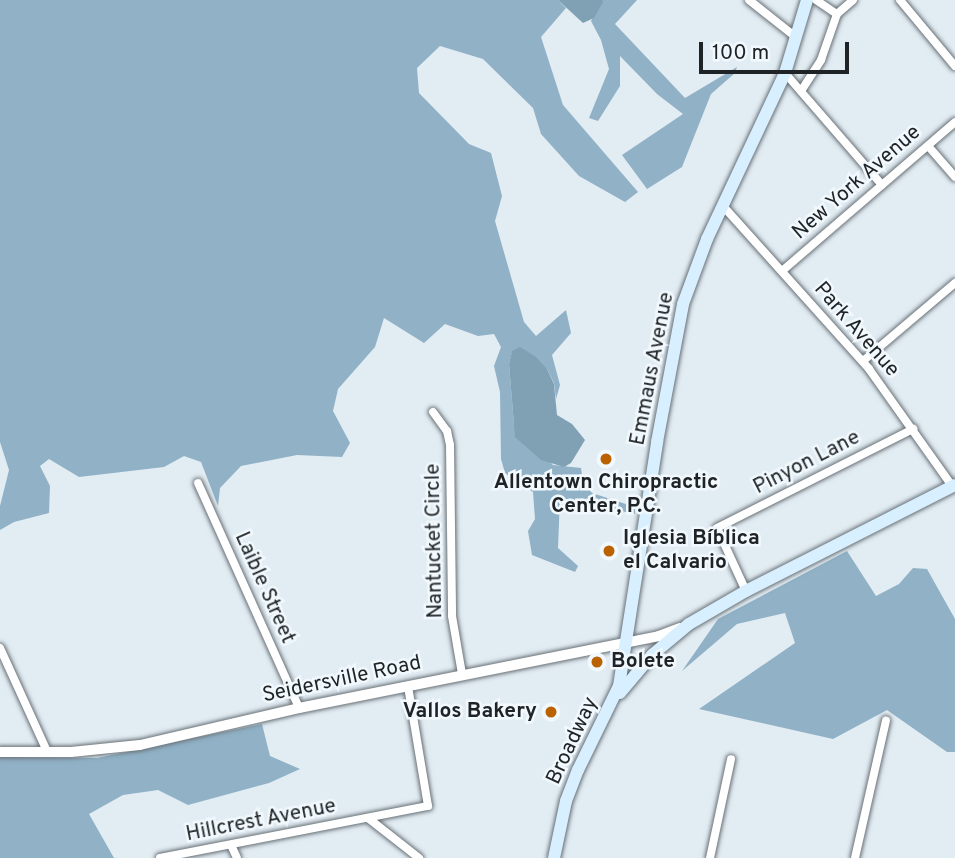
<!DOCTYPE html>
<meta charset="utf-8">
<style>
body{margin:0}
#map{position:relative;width:955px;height:858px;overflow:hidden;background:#e2ecf3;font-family:Overpass,sans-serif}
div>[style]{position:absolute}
.forest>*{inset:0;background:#90b1c6}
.water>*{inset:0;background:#80a0b4}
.roads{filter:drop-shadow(0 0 2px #687176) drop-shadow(0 0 2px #687176)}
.minor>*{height:8px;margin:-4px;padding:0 4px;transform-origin:4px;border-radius:4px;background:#fff}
.tertiary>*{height:10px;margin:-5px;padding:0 5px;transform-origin:5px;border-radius:5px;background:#fff}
.secondary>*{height:12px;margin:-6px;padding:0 6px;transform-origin:6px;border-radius:6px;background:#d7effe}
.dots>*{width:19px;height:19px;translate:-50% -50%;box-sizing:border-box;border:4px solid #f1f9fe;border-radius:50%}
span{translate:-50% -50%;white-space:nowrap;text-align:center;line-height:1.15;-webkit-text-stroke:5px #f1f9fe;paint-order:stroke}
.street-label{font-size:21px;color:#1f2325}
.poi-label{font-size:21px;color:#1f2325;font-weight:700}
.left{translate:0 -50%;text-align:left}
.right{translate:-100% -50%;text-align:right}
.scale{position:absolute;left:699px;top:42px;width:150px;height:32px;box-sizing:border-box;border:4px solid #1f2325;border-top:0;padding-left:9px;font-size:21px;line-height:24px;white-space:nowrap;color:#1f2325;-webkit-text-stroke:5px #f1f9fe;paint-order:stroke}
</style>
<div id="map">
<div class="forest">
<i style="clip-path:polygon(0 0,558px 0,566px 8px,541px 37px,563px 105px,638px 192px,625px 202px,579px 176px,541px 134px,533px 108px,483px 59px,440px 46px,417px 68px,419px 93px,469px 144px,491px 153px,502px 196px,495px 221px,524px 322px,536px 336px,566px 310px,571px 333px,552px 355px,560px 385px,556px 399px,554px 383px,547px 369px,512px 352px,509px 364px,514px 424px,553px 465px,581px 468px,583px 482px,592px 493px,635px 507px,635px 514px,560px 498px,558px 548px,578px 566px,575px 572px,532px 555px,528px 531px,535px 519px,533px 492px,505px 473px,501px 459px,500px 392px,494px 366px,501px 347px,494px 334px,478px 336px,445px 324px,424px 343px,384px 318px,375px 347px,338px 389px,333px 411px,350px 443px,342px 457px,297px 455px,241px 466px,220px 488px,218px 506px,201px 462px,184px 456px,164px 467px,79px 477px,49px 459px,40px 466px,50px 486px,49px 513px,14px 522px,0 530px,0 506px,9px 470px,0 442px)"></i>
<i style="clip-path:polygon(602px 0,637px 0,615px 24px,685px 98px,737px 67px,735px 73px,711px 94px,682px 167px,647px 189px,622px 155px,683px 114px,657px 94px,620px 56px,620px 86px,598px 121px,589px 118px,609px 69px,601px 40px,591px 21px)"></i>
<i style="clip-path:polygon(847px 551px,876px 596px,899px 584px,913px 568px,927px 569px,955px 619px,955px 752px,947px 752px,887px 710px,833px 739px,699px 709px,795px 643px,785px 613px,737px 624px,682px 671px,718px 619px)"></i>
<i style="clip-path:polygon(262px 724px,270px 756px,300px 769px,269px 783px,188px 805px,158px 790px,123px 795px,89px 814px,114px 858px,0 858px,0 757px,97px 758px)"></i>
</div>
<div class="water">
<i style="clip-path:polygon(558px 0,602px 0,603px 2px,594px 18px,583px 23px)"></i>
<i style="clip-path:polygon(520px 347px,536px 357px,547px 369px,554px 384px,557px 415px,572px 424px,585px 440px,571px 463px,564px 467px,541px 460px,515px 437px,509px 364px,512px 351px)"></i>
</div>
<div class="roads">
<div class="minor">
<i style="left:749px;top:0;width:61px;rotate:38.4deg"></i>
<i style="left:816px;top:0;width:25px;rotate:34deg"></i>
<i style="left:837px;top:14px;width:21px;rotate:-41deg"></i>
<i style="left:900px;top:0;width:86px;rotate:50.2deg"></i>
<i style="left:785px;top:73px;width:148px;rotate:49.1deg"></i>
<i style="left:801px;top:91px;width:37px;rotate:-57deg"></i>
<i style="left:821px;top:60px;width:49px;rotate:-70.8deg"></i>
<i style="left:928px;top:146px;width:41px;rotate:48.9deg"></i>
<i style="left:723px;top:206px;width:219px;rotate:48.1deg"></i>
<i style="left:869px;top:369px;width:143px;rotate:54.6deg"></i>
<i style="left:782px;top:271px;width:228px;rotate:-40.7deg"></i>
<i style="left:863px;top:361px;width:121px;rotate:-40.3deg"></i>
<i style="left:433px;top:412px;width:24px;rotate:54deg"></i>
<i style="left:447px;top:431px;width:14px;rotate:78deg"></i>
<i style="left:450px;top:445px;width:171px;rotate:89.3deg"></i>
<i style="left:452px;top:616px;width:59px;rotate:80.2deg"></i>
<i style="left:198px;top:483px;width:247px;rotate:65.8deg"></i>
<i style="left:746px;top:591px;width:69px;rotate:-114.7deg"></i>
<i style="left:717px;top:528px;width:220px;rotate:-26.8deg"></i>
<i style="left:0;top:648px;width:113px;rotate:65.5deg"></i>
<i style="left:368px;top:818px;width:65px;rotate:38.1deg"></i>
<i style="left:231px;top:845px;width:14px;rotate:65deg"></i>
<i style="left:160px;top:858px;width:273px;rotate:-11deg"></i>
<i style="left:428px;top:806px;width:122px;rotate:-99.5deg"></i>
<i style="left:710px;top:858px;width:101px;rotate:-78deg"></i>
<i style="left:855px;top:858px;width:141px;rotate:-77.3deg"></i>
</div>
<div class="tertiary">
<i style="left:0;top:752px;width:71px"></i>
<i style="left:71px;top:752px;width:69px;rotate:-5.8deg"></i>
<i style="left:140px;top:745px;width:163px;rotate:-13.1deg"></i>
<i style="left:299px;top:708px;width:367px;rotate:-11.3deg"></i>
<i style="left:659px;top:636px;width:22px;rotate:-21deg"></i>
</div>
<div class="secondary">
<i style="left:620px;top:693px;width:50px;rotate:-49.9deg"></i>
<i style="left:652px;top:655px;width:48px;rotate:-40deg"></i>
<i style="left:689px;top:624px;width:66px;rotate:-30.1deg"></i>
<i style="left:746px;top:591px;width:234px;rotate:-26.9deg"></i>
<i style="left:554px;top:858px;width:58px;rotate:-78.1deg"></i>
<i style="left:566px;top:801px;width:33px;rotate:-69deg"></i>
<i style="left:578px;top:770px;width:93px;rotate:-64deg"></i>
<i style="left:619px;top:686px;width:247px;rotate:-81.1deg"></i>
<i style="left:657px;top:442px;width:140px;rotate:-79.3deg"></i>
<i style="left:683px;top:304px;width:69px;rotate:-69.7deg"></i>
<i style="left:707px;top:239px;width:183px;rotate:-64.8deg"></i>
<i style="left:785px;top:73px;width:76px;rotate:-73.2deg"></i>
</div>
</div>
<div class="dots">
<i style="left:606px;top:459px;background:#ba6100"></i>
<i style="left:609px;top:551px;background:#ba6100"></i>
<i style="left:597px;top:662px;background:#ba6100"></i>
<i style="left:551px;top:712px;background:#ba6100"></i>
</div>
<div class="street-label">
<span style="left:857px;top:183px;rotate:-41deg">New York Avenue</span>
<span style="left:856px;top:330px;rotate:49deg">Park Avenue</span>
<span style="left:653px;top:369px;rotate:-79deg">Emmaus Avenue</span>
<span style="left:807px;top:463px;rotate:-27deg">Pinyon Lane</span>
<span style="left:435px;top:541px;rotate:-91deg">Nantucket Circle</span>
<span style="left:264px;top:588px;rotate:66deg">Laible Street</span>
<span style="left:342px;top:680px;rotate:-12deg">Seidersville Road</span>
<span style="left:573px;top:741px;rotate:-65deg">Broadway</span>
<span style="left:261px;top:821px;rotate:-11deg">Hillcrest Avenue</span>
</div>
<div class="poi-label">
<span style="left:606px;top:495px">Allentown Chiropractic<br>Center, P.C.</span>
<span class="left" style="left:623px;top:551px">Iglesia Bíblica<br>el Calvario</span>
<span class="left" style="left:611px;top:662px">Bolete</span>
<span class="right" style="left:537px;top:712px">Vallos Bakery</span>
</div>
<div class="scale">100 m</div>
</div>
